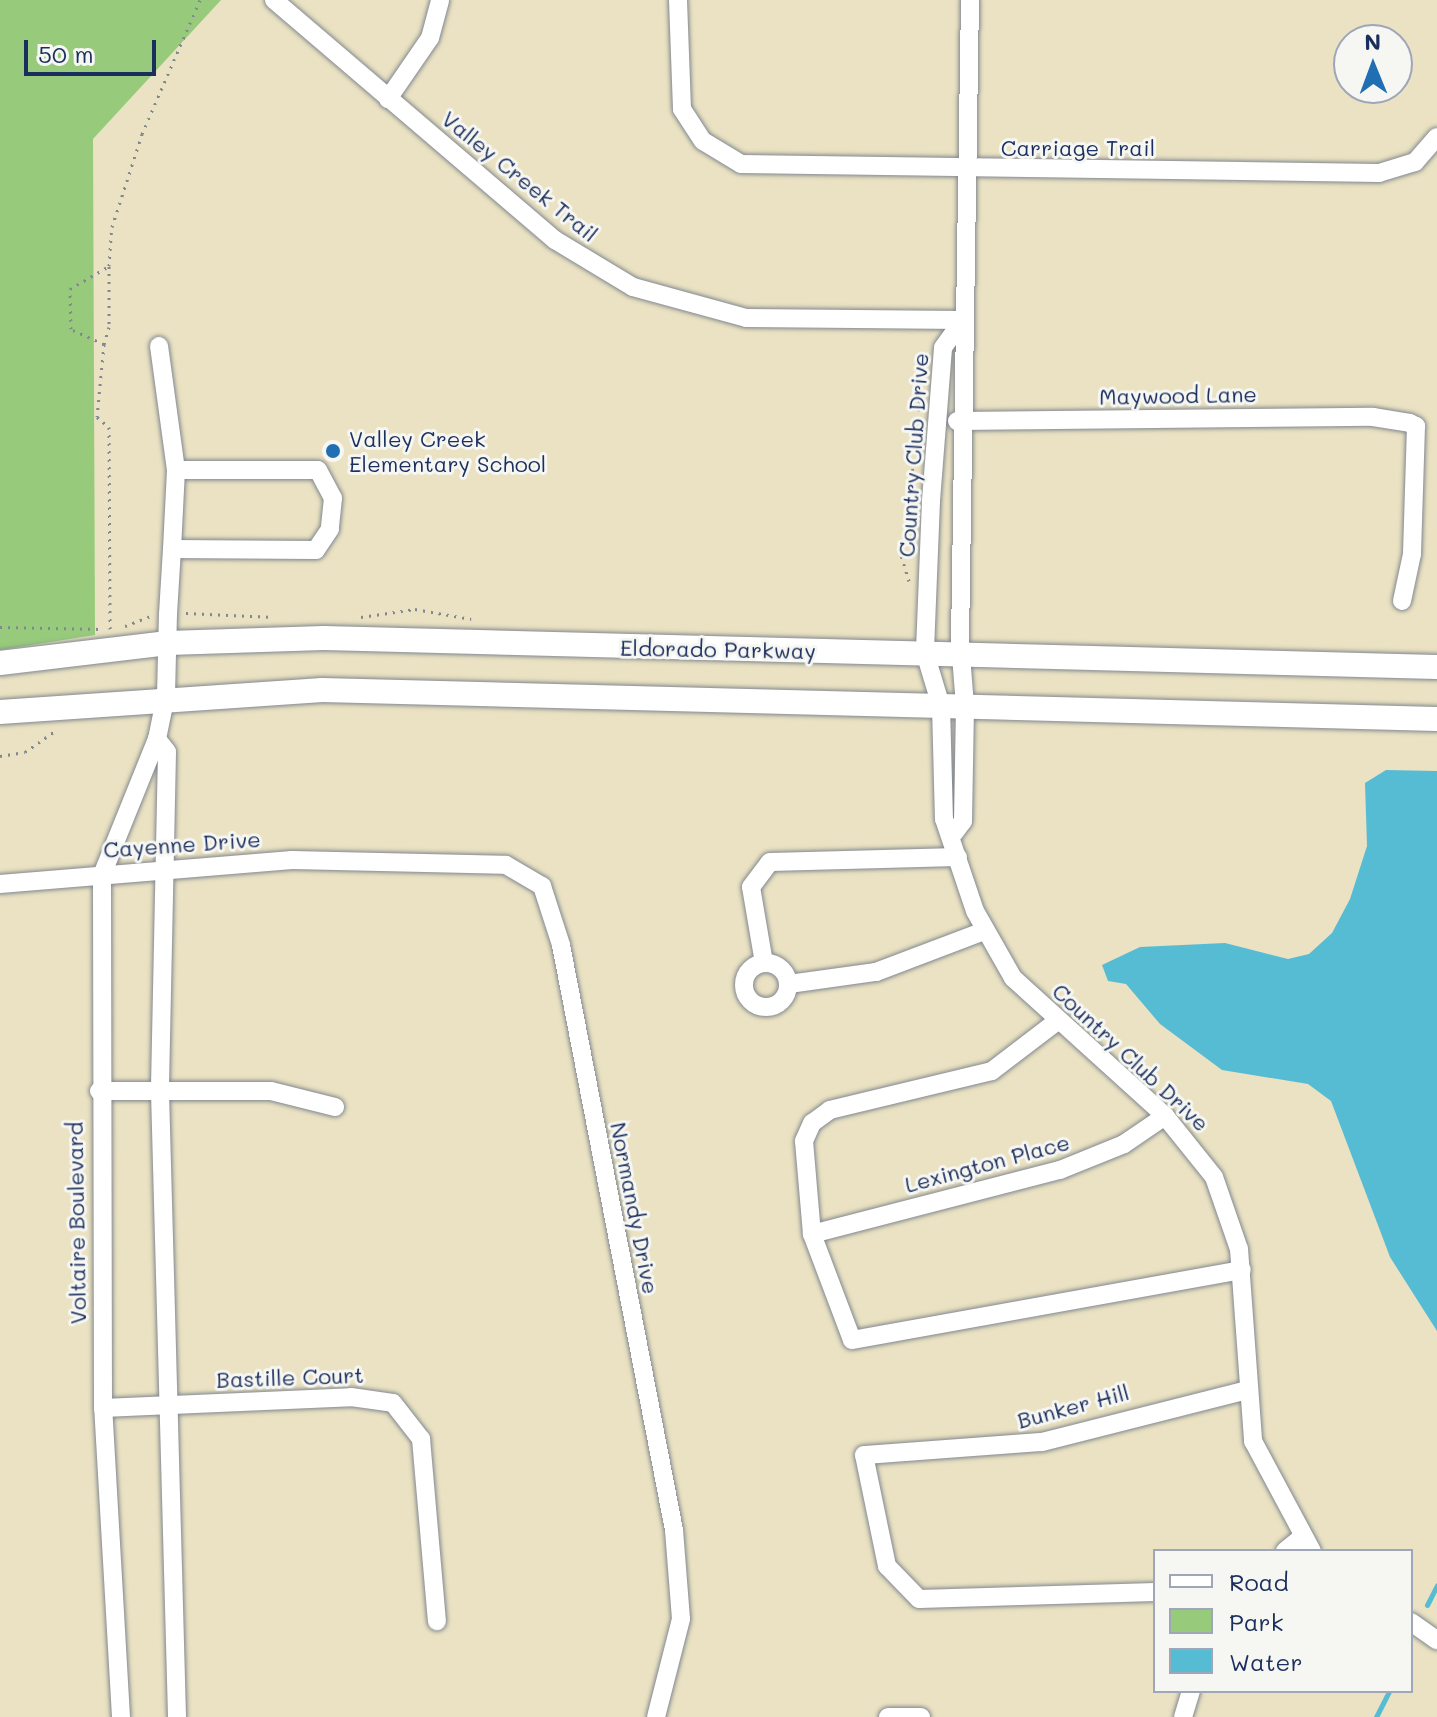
<!DOCTYPE html>
<style>
body{margin:0}
#map{position:relative;width:1437px;height:1717px;overflow:hidden;background:#eae2c2;font-family:Mali,sans-serif}
div>[style]{position:absolute}
.green>*{inset:0;background:#97ca7b}
.water>*{inset:0;background:#56bcd4}
.stream>*{height:5px;margin:-2.5px;padding:0 2.5px;transform-origin:2.5px;border-radius:2.5px;background:#56bcd4}
.path>*{height:3px;margin-top:-1.5px;transform-origin:0;background:repeating-linear-gradient(90deg,#828890 0 2px,transparent 0 8px)}
.roads{filter:drop-shadow(0 0 2px #828890) drop-shadow(0 0 2px #828890)}
.minor>*{height:18px;margin:-9px;padding:0 9px;transform-origin:9px;border-radius:9px;background:#fff}
.minor>.ring{margin:-9px;padding:0;box-sizing:content-box;background:none;border:18px solid #fff;border-radius:50%}
.major>*{height:24px;margin:-12px;padding:0 12px;transform-origin:12px;border-radius:12px;background:#fff}
.dots>*{width:22px;height:22px;translate:-50% -50%;box-sizing:border-box;border:4px solid #f6f6f2;border-radius:50%}
span{translate:-50% -50%;white-space:nowrap;text-align:center;line-height:1.15;-webkit-text-stroke:6px #f6f6f2;paint-order:stroke}
.street-label{font-size:22px;color:#1b2f5e}
.poi-label{font-size:22px;color:#1b2f5e}
.left{translate:0 -50%;text-align:left}
.legend{position:absolute;left:1153px;top:1549px;width:260px;height:144px;box-sizing:border-box;background:#f6f6f2;border:2px solid #9ea6b7;margin:0;padding:10px 14px;list-style:none;font-size:24px;color:#1b2f5e}
.legend li{display:flex;align-items:center;gap:16px;height:40px}
.legend b{width:40px;border:2px solid #9ea6b7}
.north{position:absolute;left:1333px;top:24px;width:80px;height:80px;box-sizing:border-box;background:#f6f6f2;border:2px solid #9ea6b7;border-radius:50%;rotate:359deg;font-size:22px;font-weight:700;line-height:32px;text-align:center;color:#1b2f5e}
.north::after{content:'';display:block;margin:auto;width:28px;height:36px;background:#1f6fb2;clip-path:polygon(50% 0,100% 100%,50% 72%,0 100%)}
.scale{position:absolute;left:24px;top:40px;width:132px;height:36px;box-sizing:border-box;border:4px solid #1b2f5e;border-top:0;padding-left:10px;font-size:24px;line-height:28px;white-space:nowrap;color:#1b2f5e;-webkit-text-stroke:6px #f6f6f2;paint-order:stroke}
</style>
<div id="map">
<div class="green">
<i style="clip-path:polygon(0 0,221px 0,93px 139px,95px 635px,0 650px)"></i>
</div>
<div class="water">
<i style="clip-path:polygon(1386px 770px,1437px 771px,1437px 1331px,1390px 1257px,1331px 1101px,1308px 1084px,1222px 1070px,1160px 1024px,1126px 984px,1108px 981px,1102px 965px,1140px 947px,1225px 943px,1288px 959px,1309px 954px,1332px 933px,1350px 899px,1367px 846px,1365px 783px)"></i>
</div>
<div class="stream">
<i style="left:1427px;top:1605px;width:22px;rotate:-63deg"></i>
<i style="left:1376px;top:1717px;width:29px;rotate:-63deg"></i>
</div>
<div class="path">
<i style="left:109px;top:266px;width:39px;rotate:-86deg"></i>
<i style="left:112px;top:227px;width:98px;rotate:-72.1deg"></i>
<i style="left:142px;top:134px;width:146px;rotate:-66.6deg"></i>
<i style="left:109px;top:266px;width:61px;rotate:90deg"></i>
<i style="left:109px;top:327px;width:18px;rotate:106deg"></i>
<i style="left:104px;top:344px;width:36px;rotate:-156deg"></i>
<i style="left:71px;top:329px;width:40px;rotate:-91.4deg"></i>
<i style="left:70px;top:289px;width:45px;rotate:-30.5deg"></i>
<i style="left:104px;top:344px;width:73px;rotate:95.5deg"></i>
<i style="left:97px;top:417px;width:16px;rotate:40deg"></i>
<i style="left:109px;top:427px;width:202px;rotate:89.7deg"></i>
<i style="left:918px;top:411px;width:12px;rotate:-81deg"></i>
<i style="left:916px;top:443px;width:12px;rotate:-85deg"></i>
<i style="left:911px;top:518px;width:24px;rotate:-99deg"></i>
<i style="left:907px;top:494px;width:37px;rotate:-77deg"></i>
<i style="left:909px;top:581px;width:31px;rotate:-107deg"></i>
<i style="left:900px;top:551px;width:25px;rotate:-63deg"></i>
<i style="left:186px;top:613px;width:88px;rotate:2.6deg"></i>
<i style="left:361px;top:617px;width:55px;rotate:-8.4deg"></i>
<i style="left:415px;top:609px;width:57px;rotate:10.1deg"></i>
<i style="left:125px;top:626px;width:28px;rotate:-21deg"></i>
<i style="left:0;top:627px;width:101px;rotate:1.1deg"></i>
<i style="left:0;top:756px;width:25px;rotate:-9deg"></i>
<i style="left:25px;top:752px;width:38px;rotate:-35deg"></i>
</div>
<div class="roads">
<div class="minor">
<i style="left:274px;top:0;width:370px;rotate:40.5deg"></i>
<i style="left:555px;top:240px;width:91px;rotate:31.1deg"></i>
<i style="left:633px;top:287px;width:117px;rotate:15.3deg"></i>
<i style="left:746px;top:318px;width:217px;rotate:0.5deg"></i>
<i style="left:678px;top:0;width:109px;rotate:87.9deg"></i>
<i style="left:682px;top:109px;width:38px;rotate:57deg"></i>
<i style="left:703px;top:141px;width:44px;rotate:31.2deg"></i>
<i style="left:741px;top:164px;width:638px;rotate:0.81deg"></i>
<i style="left:1379px;top:173px;width:38px;rotate:-17deg"></i>
<i style="left:1415px;top:162px;width:33px;rotate:-49deg"></i>
<i style="left:388px;top:99px;width:74px;rotate:-55.5deg"></i>
<i style="left:430px;top:38px;width:39px;rotate:-75deg"></i>
<i style="left:963px;top:320px;width:34px;rotate:126deg"></i>
<i style="left:943px;top:348px;width:153px;rotate:94.5deg"></i>
<i style="left:931px;top:501px;width:152px;rotate:92.3deg"></i>
<i style="left:925px;top:653px;width:55px;rotate:73.2deg"></i>
<i style="left:941px;top:706px;width:113px;rotate:88.5deg"></i>
<i style="left:944px;top:819px;width:97px;rotate:71.4deg"></i>
<i style="left:975px;top:911px;width:77px;rotate:60.4deg"></i>
<i style="left:1013px;top:978px;width:205px;rotate:42.2deg"></i>
<i style="left:1165px;top:1116px;width:78px;rotate:51.2deg"></i>
<i style="left:1214px;top:1177px;width:76px;rotate:70.9deg"></i>
<i style="left:1239px;top:1249px;width:193px;rotate:85.8deg"></i>
<i style="left:1253px;top:1441px;width:125px;rotate:61.8deg"></i>
<i style="left:159px;top:346px;width:125px;rotate:82.2deg"></i>
<i style="left:957px;top:421px;width:416px;rotate:-0.6deg"></i>
<i style="left:1373px;top:417px;width:37px;rotate:9deg"></i>
<i style="left:1410px;top:423px;width:7px;rotate:27deg"></i>
<i style="left:1416px;top:426px;width:128px;rotate:91.8deg"></i>
<i style="left:1412px;top:554px;width:48px;rotate:102deg"></i>
<i style="left:157px;top:739px;width:16px;rotate:52deg"></i>
<i style="left:167px;top:752px;width:340px;rotate:91.2deg"></i>
<i style="left:160px;top:1092px;width:625px;rotate:88.44deg"></i>
<i style="left:954px;top:833px;width:15px;rotate:-53deg"></i>
<i style="left:963px;top:821px;width:115px;rotate:-89deg"></i>
<i style="left:965px;top:706px;width:64px;rotate:-94.5deg"></i>
<i style="left:960px;top:642px;width:642px;rotate:-89.11deg"></i>
<i style="left:0;top:884px;width:293px;rotate:-4.7deg"></i>
<i style="left:292px;top:860px;width:214px;rotate:1.3deg"></i>
<i style="left:506px;top:865px;width:42px;rotate:30.3deg"></i>
<i style="left:542px;top:886px;width:62px;rotate:72.1deg"></i>
<i style="left:561px;top:945px;width:596px;rotate:79.07deg"></i>
<i style="left:674px;top:1530px;width:89px;rotate:85.5deg"></i>
<i style="left:681px;top:1619px;width:101px;rotate:104.3deg"></i>
<i class="ring" style="left:744px;top:963px;width:26px;height:26px"></i>
<i style="left:764px;top:963px;width:77px;rotate:-99.7deg"></i>
<i style="left:751px;top:887px;width:31px;rotate:-53deg"></i>
<i style="left:770px;top:862px;width:188px;rotate:-1.5deg"></i>
<i style="left:789px;top:984px;width:88px;rotate:-7.9deg"></i>
<i style="left:876px;top:972px;width:116px;rotate:-20.8deg"></i>
<i style="left:1056px;top:1022px;width:81px;rotate:142.6deg"></i>
<i style="left:992px;top:1071px;width:167px;rotate:166.5deg"></i>
<i style="left:830px;top:1110px;width:22px;rotate:144deg"></i>
<i style="left:812px;top:1123px;width:20px;rotate:114deg"></i>
<i style="left:804px;top:1141px;width:93px;rotate:85.1deg"></i>
<i style="left:812px;top:1234px;width:113px;rotate:69.3deg"></i>
<i style="left:852px;top:1340px;width:396px;rotate:-10.2deg"></i>
<i style="left:99px;top:1091px;width:172px"></i>
<i style="left:271px;top:1091px;width:66px;rotate:14deg"></i>
<i style="left:812px;top:1234px;width:256px;rotate:-14.5deg"></i>
<i style="left:1060px;top:1170px;width:69px;rotate:-22.1deg"></i>
<i style="left:1124px;top:1144px;width:50px;rotate:-34.3deg"></i>
<i style="left:103px;top:1408px;width:248px;rotate:-2.5deg"></i>
<i style="left:351px;top:1397px;width:42px;rotate:8.1deg"></i>
<i style="left:393px;top:1403px;width:46px;rotate:52.1deg"></i>
<i style="left:421px;top:1439px;width:183px;rotate:85deg"></i>
<i style="left:1285px;top:1551px;width:21px;rotate:-39deg"></i>
<i style="left:1155px;top:1592px;width:236px;rotate:178.3deg"></i>
<i style="left:919px;top:1599px;width:46px;rotate:-134.1deg"></i>
<i style="left:887px;top:1566px;width:113px;rotate:-101.7deg"></i>
<i style="left:864px;top:1455px;width:178px;rotate:-4.2deg"></i>
<i style="left:1042px;top:1442px;width:208px;rotate:-14.2deg"></i>
<i style="left:1411px;top:1622px;width:32px;rotate:35deg"></i>
<i style="left:121px;top:1717px;width:310px;rotate:-93.3deg"></i>
<i style="left:103px;top:1408px;width:533px;rotate:-90.11deg"></i>
<i style="left:102px;top:875px;width:147px;rotate:-68deg"></i>
<i style="left:157px;top:739px;width:45px;rotate:-78.4deg"></i>
<i style="left:166px;top:695px;width:81px;rotate:-88.6deg"></i>
<i style="left:168px;top:614px;width:65px;rotate:-86.5deg"></i>
<i style="left:172px;top:549px;width:79px;rotate:-87.1deg"></i>
<i style="left:176px;top:470px;width:142px"></i>
<i style="left:318px;top:470px;width:32px;rotate:62deg"></i>
<i style="left:333px;top:498px;width:31px;rotate:96deg"></i>
<i style="left:330px;top:529px;width:25px;rotate:124deg"></i>
<i style="left:316px;top:550px;width:144px;rotate:-179.6deg"></i>
<i style="left:888px;top:1717px;width:33px"></i>
<i style="left:1183px;top:1717px;width:27px;rotate:-73deg"></i>
</div>
<div class="major">
<i style="left:0;top:663px;width:169px;rotate:-6.8deg"></i>
<i style="left:168px;top:643px;width:156px;rotate:-1.8deg"></i>
<i style="left:324px;top:638px;width:1113px;rotate:1.49deg"></i>
<i style="left:0;top:712px;width:323px;rotate:-3.9deg"></i>
<i style="left:322px;top:690px;width:1115px;rotate:1.49deg"></i>
</div>
</div>
<div class="dots">
<i style="left:333px;top:451px;background:#1f6fb2"></i>
</div>
<div class="street-label">
<span style="left:1078px;top:148px">Carriage Trail</span>
<span style="left:520px;top:176px;rotate:39deg">Valley Creek Trail</span>
<span style="left:1178px;top:395px;rotate:-1deg">Maywood Lane</span>
<span style="left:913px;top:455px;rotate:-86deg">Country Club Drive</span>
<span style="left:718px;top:649px;rotate:1deg">Eldorado Parkway</span>
<span style="left:182px;top:844px;rotate:-4deg">Cayenne Drive</span>
<span style="left:1131px;top:1057px;rotate:43deg">Country Club Drive</span>
<span style="left:987px;top:1163px;rotate:-15deg">Lexington Place</span>
<span style="left:635px;top:1208px;rotate:79deg">Normandy Drive</span>
<span style="left:76px;top:1223px;rotate:-91deg">Voltaire Boulevard</span>
<span style="left:290px;top:1377px;rotate:-2deg">Bastille Court</span>
<span style="left:1073px;top:1406px;rotate:-15deg">Bunker Hill</span>
</div>
<div class="poi-label">
<span class="left" style="left:349px;top:451px">Valley Creek<br>Elementary School</span>
</div>
<ul class="legend">
<li><b style="height:10px;background:#fff"></b>Road</li>
<li><b style="height:22px;background:#97ca7b"></b>Park</li>
<li><b style="height:22px;background:#56bcd4"></b>Water</li>
</ul>
<div class="north">N</div>
<div class="scale">50 m</div>
</div>
